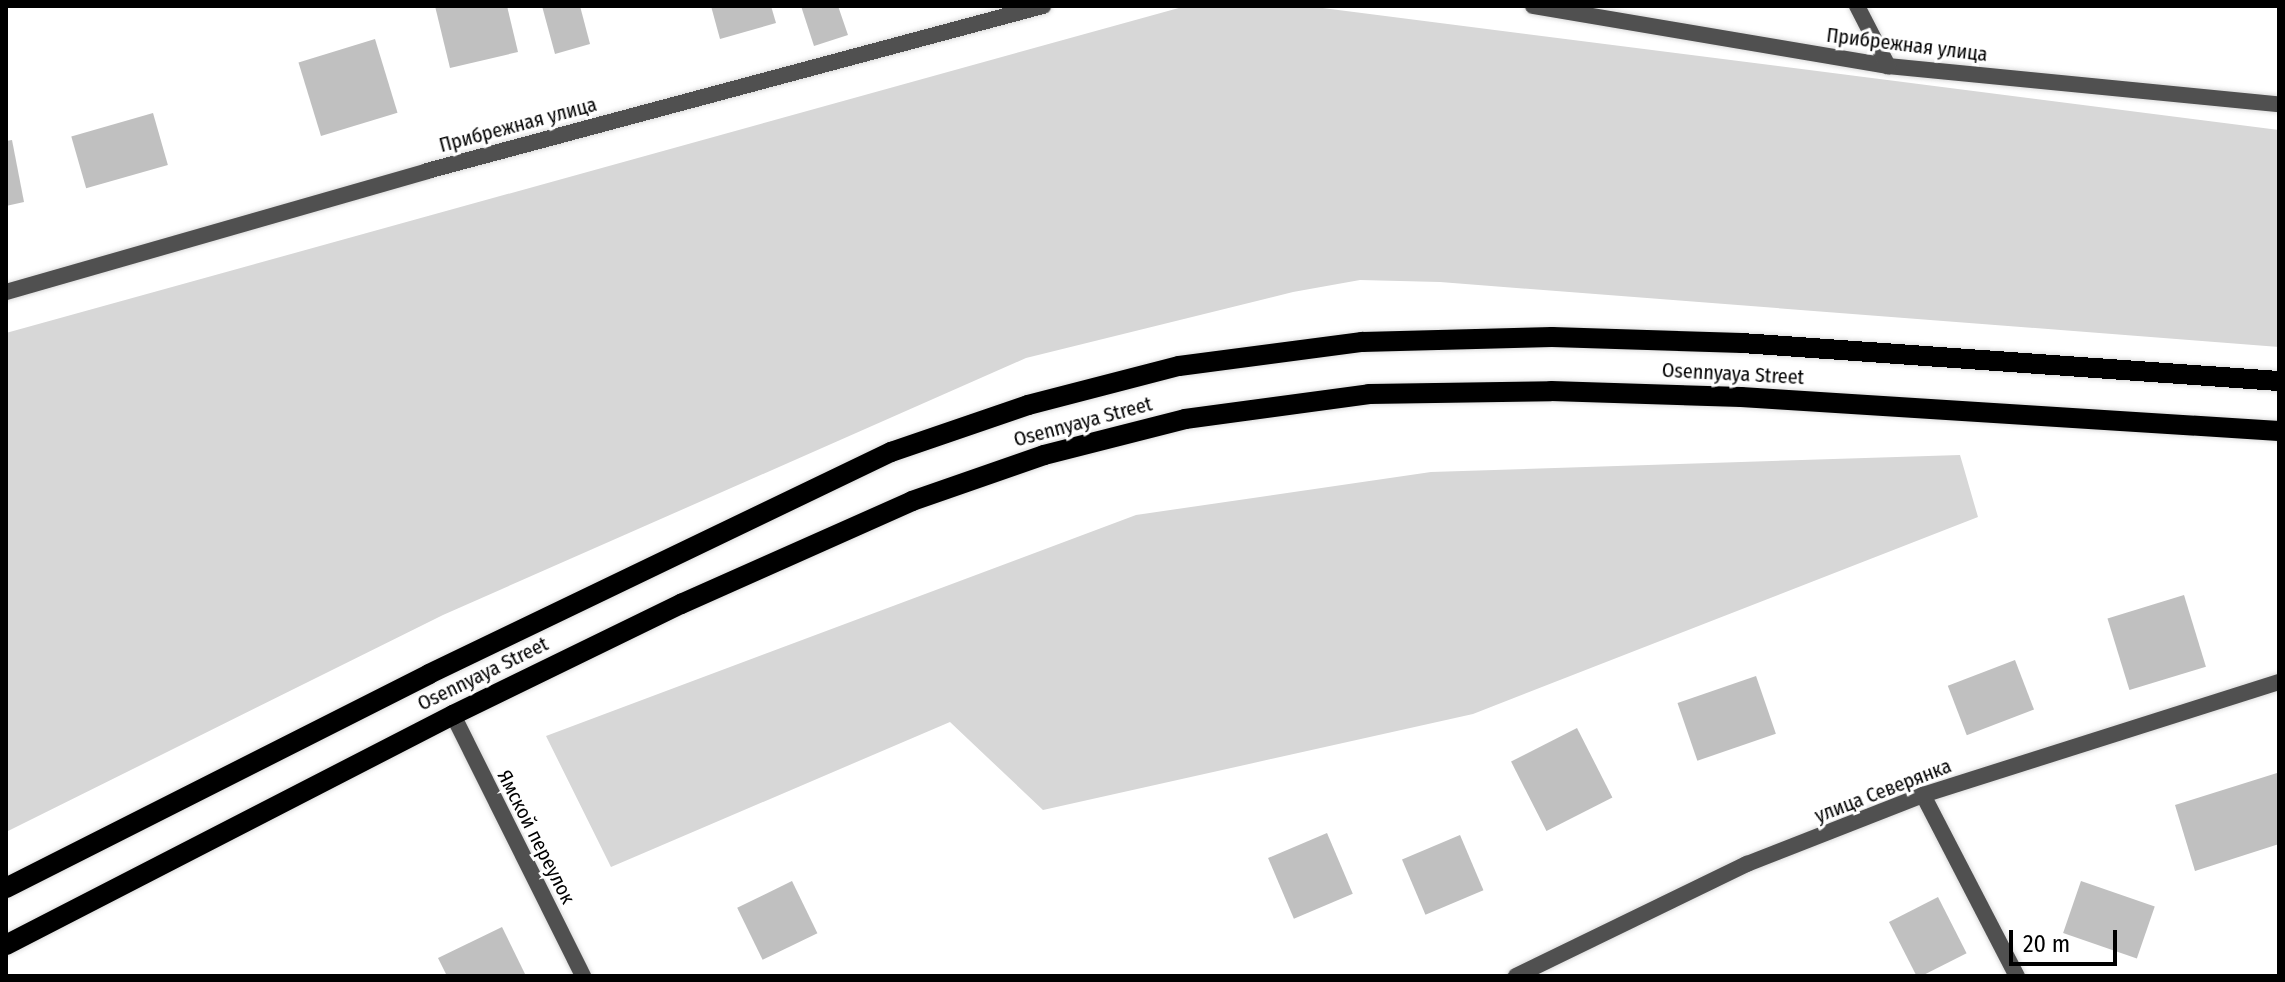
<!DOCTYPE html>
<meta charset="utf-8">
<style>
body{margin:0}
#map{position:relative;width:2285px;height:982px;overflow:hidden;background:#fff;font-family:"Fira Sans Condensed",sans-serif}
div>[style]{position:absolute}
.green>*{inset:0;background:#d7d7d7}
.building>*{inset:0;background:#c0c0c0;transform-origin:0 0}
.roads{filter:drop-shadow(0 0 2px #dbdbdb) drop-shadow(0 0 2px #dbdbdb)}
.street>*{height:16px;margin:-8px;padding:0 8px;transform-origin:8px;border-radius:8px;background:#505050}
.primary>*{height:20px;margin:-10px;padding:0 10px;transform-origin:10px;border-radius:10px;background:#000}
span{translate:-50% -50%;white-space:nowrap;text-align:center;line-height:1.15;-webkit-text-stroke:6px #fff;paint-order:stroke}
.street-label{font-size:20px;color:#000}
.frame{position:absolute;inset:0;border:8px solid #000;pointer-events:none}
.scale{position:absolute;left:2009px;top:930px;width:108px;height:36px;box-sizing:border-box;border:4px solid #000;border-top:0;padding-left:10px;font-size:24px;line-height:28px;white-space:nowrap;color:#000;-webkit-text-stroke:6px #fff;paint-order:stroke}
</style>
<div id="map">
<div class="green">
<i style="clip-path:polygon(1186px 6px,1307px 6px,2279px 130px,2279px 347px,1440px 282px,1360px 280px,1293px 292px,1026px 358px,443px 615px,6px 832px,6px 333px)"></i>
<i style="clip-path:polygon(1960px 455px,1978px 517px,1473px 714px,1043px 810px,950px 722px,611px 867px,546px 736px,1136px 515px,1431px 472px)"></i>
</div>
<div class="building">
<i style="clip-path:polygon(435px 6px,507px 6px,518px 52px,450px 68px)"></i>
<i style="clip-path:polygon(542px 6px,580px 6px,590px 44px,555px 54px)"></i>
<i style="clip-path:polygon(711px 6px,771px 6px,776px 23px,720px 39px)"></i>
<i style="clip-path:polygon(801px 6px,838px 6px,848px 35px,814px 46px)"></i>
<i style="left:375px;top:39px;width:77px;height:80px;rotate:73deg"></i>
<i style="left:153px;top:113px;width:54px;height:85px;rotate:74deg"></i>
<i style="clip-path:polygon(12px 140px,24px 202px,6px 206px,6px 141px)"></i>
<i style="left:2184px;top:595px;width:75px;height:80px;rotate:73deg"></i>
<i style="left:2015px;top:660px;width:53px;height:72px;rotate:69deg"></i>
<i style="left:1756px;top:676px;width:61px;height:83px;rotate:71deg"></i>
<i style="left:1577px;top:728px;width:78px;height:74px;rotate:63deg"></i>
<i style="clip-path:polygon(2277px 773px,2279px 844px,2195px 871px,2175px 805px)"></i>
<i style="left:1327px;top:833px;width:66px;height:64px;rotate:67deg"></i>
<i style="left:1460px;top:835px;width:60px;height:63px;rotate:67deg"></i>
<i style="left:792px;top:881px;width:58px;height:61px;rotate:64deg"></i>
<i style="left:2081px;top:881px;width:78px;height:55px;rotate:19deg"></i>
<i style="left:1938px;top:897px;width:63px;height:55px;rotate:63deg"></i>
<i style="clip-path:polygon(502px 927px,526px 976px,447px 976px,438px 958px)"></i>
</div>
<div class="roads">
<div class="street">
<i style="left:1533px;top:6px;width:360px;rotate:9.6deg"></i>
<i style="left:1888px;top:66px;width:393px;rotate:5.6deg"></i>
<i style="left:1857px;top:6px;width:68px;rotate:62.7deg"></i>
<i style="left:6px;top:292px;width:438px;rotate:-16deg"></i>
<i style="left:427px;top:171px;width:638px;rotate:-15deg"></i>
<i style="left:453px;top:715px;width:292px;rotate:63.5deg"></i>
<i style="left:1923px;top:795px;width:204px;rotate:62.6deg"></i>
<i style="left:1516px;top:976px;width:257px;rotate:-25.9deg"></i>
<i style="left:1747px;top:864px;width:189px;rotate:-21.4deg"></i>
<i style="left:1923px;top:795px;width:374px;rotate:-17.6deg"></i>
</div>
<div class="primary">
<i style="left:6px;top:888px;width:474px;rotate:-26.8deg"></i>
<i style="left:429px;top:674px;width:513px;rotate:-25.67deg"></i>
<i style="left:891px;top:452px;width:145px;rotate:-18.9deg"></i>
<i style="left:1028px;top:405px;width:156px;rotate:-14.5deg"></i>
<i style="left:1179px;top:366px;width:185px;rotate:-7.5deg"></i>
<i style="left:1362px;top:342px;width:190px;rotate:-1.5deg"></i>
<i style="left:1552px;top:337px;width:190px;rotate:1.8deg"></i>
<i style="left:1742px;top:343px;width:538px;rotate:4.05deg"></i>
<i style="left:6px;top:945px;width:503px;rotate:-27.23deg"></i>
<i style="left:453px;top:715px;width:254px;rotate:-26deg"></i>
<i style="left:681px;top:604px;width:253px;rotate:-24deg"></i>
<i style="left:912px;top:501px;width:140px;rotate:-19.2deg"></i>
<i style="left:1044px;top:455px;width:146px;rotate:-14.3deg"></i>
<i style="left:1185px;top:419px;width:186px;rotate:-7.7deg"></i>
<i style="left:1369px;top:394px;width:182px;rotate:-0.9deg"></i>
<i style="left:1551px;top:391px;width:190px;rotate:1.8deg"></i>
<i style="left:1741px;top:397px;width:539px;rotate:3.62deg"></i>
</div>
</div>
<div class="street-label">
<span style="left:1907px;top:45px;rotate:7deg">Прибрежная улица</span>
<span style="left:518px;top:125px;rotate:-15deg">Прибрежная улица</span>
<span style="left:1733px;top:374px;rotate:3deg">Osennyaya Street</span>
<span style="left:1083px;top:422px;rotate:-15deg">Osennyaya Street</span>
<span style="left:483px;top:674px;rotate:-26deg">Osennyaya Street</span>
<span style="left:1883px;top:791px;rotate:-21deg">улица Северянка</span>
<span style="left:536px;top:837px;rotate:63deg">Ямской переулок</span>
</div>
<div class="frame"></div>
<div class="scale">20 m</div>
</div>
